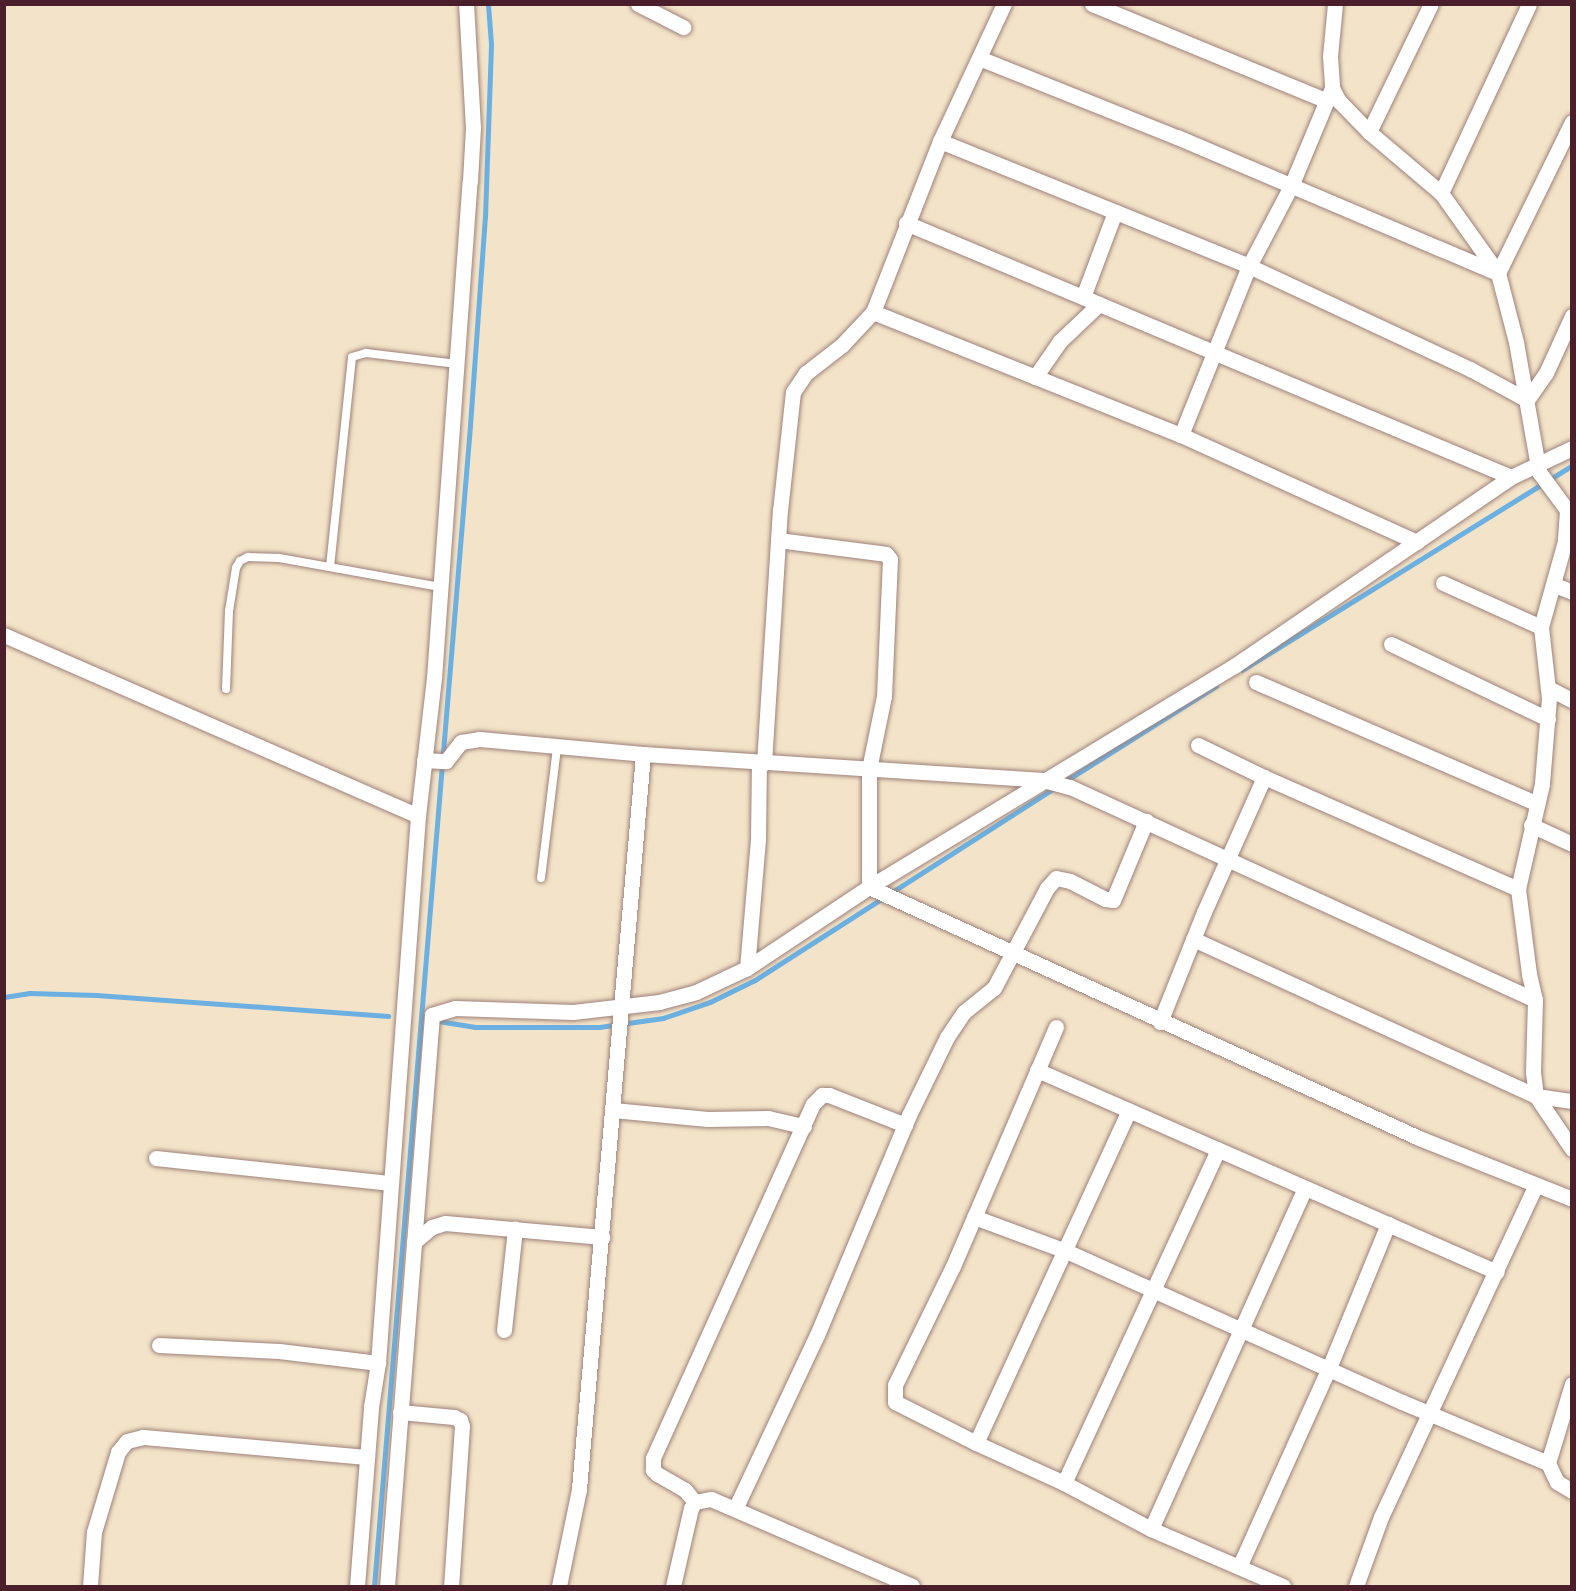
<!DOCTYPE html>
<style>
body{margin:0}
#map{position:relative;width:1576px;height:1591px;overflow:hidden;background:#f3e3c8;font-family:Dekko,sans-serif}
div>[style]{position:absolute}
.stream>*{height:5px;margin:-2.5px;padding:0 2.5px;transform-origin:2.5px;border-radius:2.5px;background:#6bb0e1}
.roads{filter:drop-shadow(0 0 2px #9e817a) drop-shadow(0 0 2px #9e817a)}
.service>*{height:8px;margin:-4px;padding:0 4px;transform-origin:4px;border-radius:4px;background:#fff}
.minor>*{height:15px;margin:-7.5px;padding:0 7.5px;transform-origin:7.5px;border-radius:7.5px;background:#fff}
span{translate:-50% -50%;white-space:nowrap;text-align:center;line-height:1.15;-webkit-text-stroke:4.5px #fbf7ec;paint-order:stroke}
.frame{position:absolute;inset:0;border:6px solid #4a1f2b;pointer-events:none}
</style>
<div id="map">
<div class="stream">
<i style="left:1242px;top:670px;width:388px;rotate:-31.8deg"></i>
<i style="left:1064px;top:782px;width:180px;rotate:-32.3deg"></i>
<i style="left:4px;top:997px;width:26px;rotate:-9deg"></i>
<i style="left:30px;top:993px;width:66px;rotate:1.7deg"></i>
<i style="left:96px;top:995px;width:293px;rotate:4.1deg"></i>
<i style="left:432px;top:1020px;width:44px;rotate:9.2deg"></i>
<i style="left:475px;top:1027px;width:124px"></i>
<i style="left:599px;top:1027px;width:65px;rotate:-8deg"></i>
<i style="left:663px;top:1018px;width:50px;rotate:-18.8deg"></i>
<i style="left:710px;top:1002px;width:50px;rotate:-26.1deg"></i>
<i style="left:755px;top:980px;width:358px;rotate:-32.7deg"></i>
<i style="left:374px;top:1586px;width:1165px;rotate:-85.27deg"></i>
<i style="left:470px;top:425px;width:209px;rotate:-85.9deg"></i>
<i style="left:485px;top:217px;width:173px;rotate:-88deg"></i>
<i style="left:491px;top:44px;width:40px;rotate:-94.3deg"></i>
</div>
<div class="roads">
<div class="service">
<i style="left:330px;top:567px;width:211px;rotate:-84deg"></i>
<i style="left:352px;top:357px;width:15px;rotate:-16deg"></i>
<i style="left:366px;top:353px;width:92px;rotate:6.9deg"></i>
<i style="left:226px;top:689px;width:78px;rotate:-87.8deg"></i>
<i style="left:229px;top:611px;width:44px;rotate:-80.8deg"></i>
<i style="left:236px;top:568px;width:8px;rotate:-60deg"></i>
<i style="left:240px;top:561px;width:9px;rotate:-27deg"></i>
<i style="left:248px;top:557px;width:31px;rotate:2deg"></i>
<i style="left:279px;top:558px;width:164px;rotate:10.2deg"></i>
<i style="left:541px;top:878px;width:131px;rotate:-83deg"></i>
</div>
<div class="minor">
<i style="left:638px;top:4px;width:51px;rotate:27.1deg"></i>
<i style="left:1092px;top:4px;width:254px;rotate:22.4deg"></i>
<i style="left:1335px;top:4px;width:52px;rotate:95.5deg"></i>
<i style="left:1330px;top:56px;width:32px;rotate:86deg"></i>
<i style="left:1332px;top:88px;width:15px;rotate:62deg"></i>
<i style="left:1339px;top:101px;width:43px;rotate:45.9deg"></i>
<i style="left:1369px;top:132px;width:94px;rotate:40.3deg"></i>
<i style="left:1441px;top:193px;width:98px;rotate:54.5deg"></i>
<i style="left:1498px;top:273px;width:71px;rotate:75.4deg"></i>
<i style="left:1516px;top:342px;width:132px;rotate:80deg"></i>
<i style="left:1539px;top:472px;width:47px;rotate:53.6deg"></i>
<i style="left:1567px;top:510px;width:31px;rotate:94deg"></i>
<i style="left:1565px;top:541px;width:89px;rotate:105.6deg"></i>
<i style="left:1541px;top:627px;width:71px;rotate:83.6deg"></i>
<i style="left:1549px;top:698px;width:86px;rotate:94.7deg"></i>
<i style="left:1542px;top:784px;width:108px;rotate:102.9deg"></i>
<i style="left:1518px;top:889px;width:86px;rotate:82.6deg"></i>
<i style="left:1529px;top:974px;width:27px;rotate:77deg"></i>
<i style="left:1535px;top:1000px;width:72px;rotate:91.6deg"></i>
<i style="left:1533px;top:1072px;width:24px;rotate:83deg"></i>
<i style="left:1536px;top:1096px;width:64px;rotate:55.8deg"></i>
<i style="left:979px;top:58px;width:213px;rotate:21.8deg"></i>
<i style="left:1177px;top:137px;width:349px;rotate:23deg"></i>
<i style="left:1498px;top:273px;width:168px;rotate:-63.9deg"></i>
<i style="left:1369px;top:132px;width:142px;rotate:-64.2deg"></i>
<i style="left:940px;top:141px;width:333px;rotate:22deg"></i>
<i style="left:1249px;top:266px;width:244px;rotate:25deg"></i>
<i style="left:1470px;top:369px;width:65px;rotate:28.5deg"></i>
<i style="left:1527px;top:400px;width:33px;rotate:-55deg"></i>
<i style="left:1546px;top:373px;width:63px;rotate:-65.5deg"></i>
<i style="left:1441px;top:193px;width:208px;rotate:-65deg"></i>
<i style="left:906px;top:223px;width:656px;rotate:22.77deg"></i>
<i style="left:1083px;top:297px;width:91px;rotate:-69.4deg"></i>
<i style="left:873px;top:312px;width:332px;rotate:21.8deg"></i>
<i style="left:1181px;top:435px;width:259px;rotate:24.4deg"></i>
<i style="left:1035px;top:377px;width:44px;rotate:-55.2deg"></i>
<i style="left:1060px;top:341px;width:54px;rotate:-43.5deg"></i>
<i style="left:1181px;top:435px;width:182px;rotate:-68.1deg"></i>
<i style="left:1249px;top:266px;width:90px;rotate:-62.3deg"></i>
<i style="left:1291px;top:186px;width:106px;rotate:-67.3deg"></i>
<i style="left:778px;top:540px;width:102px;rotate:7.3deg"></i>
<i style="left:879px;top:553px;width:7px;rotate:8deg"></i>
<i style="left:886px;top:554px;width:6px;rotate:51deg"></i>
<i style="left:890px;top:559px;width:137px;rotate:92.5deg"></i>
<i style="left:884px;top:696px;width:75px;rotate:101.6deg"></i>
<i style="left:869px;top:769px;width:118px;rotate:90deg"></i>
<i style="left:869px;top:887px;width:605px;rotate:24.53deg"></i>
<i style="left:1419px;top:1138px;width:165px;rotate:21.7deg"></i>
<i style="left:1443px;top:583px;width:107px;rotate:24.2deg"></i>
<i style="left:1555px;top:585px;width:18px;rotate:22deg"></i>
<i style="left:4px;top:635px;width:452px;rotate:23.6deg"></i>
<i style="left:1391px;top:644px;width:174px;rotate:25.5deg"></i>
<i style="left:1256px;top:682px;width:305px;rotate:23.4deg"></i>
<i style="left:1548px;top:688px;width:27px;rotate:27deg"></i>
<i style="left:1198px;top:745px;width:73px;rotate:25.9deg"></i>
<i style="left:1264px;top:777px;width:278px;rotate:23.8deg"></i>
<i style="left:424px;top:760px;width:22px;rotate:3deg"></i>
<i style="left:446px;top:761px;width:24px;rotate:-52deg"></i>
<i style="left:461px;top:742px;width:18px;rotate:-9deg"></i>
<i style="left:479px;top:739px;width:165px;rotate:5.2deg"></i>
<i style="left:643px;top:754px;width:401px;rotate:3.7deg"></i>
<i style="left:1043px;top:780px;width:28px;rotate:15deg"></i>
<i style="left:1070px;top:787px;width:511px;rotate:24.61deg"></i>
<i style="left:764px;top:763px;width:253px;rotate:-86.4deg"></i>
<i style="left:780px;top:511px;width:120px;rotate:-83.8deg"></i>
<i style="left:793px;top:392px;width:23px;rotate:-56deg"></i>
<i style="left:806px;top:373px;width:46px;rotate:-37.9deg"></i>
<i style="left:842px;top:345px;width:45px;rotate:-46.8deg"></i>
<i style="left:873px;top:312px;width:184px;rotate:-68.6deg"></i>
<i style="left:940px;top:141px;width:151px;rotate:-65deg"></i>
<i style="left:1531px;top:825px;width:45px;rotate:24.9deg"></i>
<i style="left:1193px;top:939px;width:377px;rotate:24.6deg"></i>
<i style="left:1536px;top:1096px;width:36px;rotate:8deg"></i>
<i style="left:747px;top:968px;width:128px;rotate:-85.1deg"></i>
<i style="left:758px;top:840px;width:78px;rotate:-89.3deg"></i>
<i style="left:1160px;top:1022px;width:118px;rotate:-68.2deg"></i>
<i style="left:1204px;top:912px;width:148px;rotate:-66deg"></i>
<i style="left:1056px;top:1027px;width:260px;rotate:113.3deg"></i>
<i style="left:953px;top:1266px;width:132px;rotate:116deg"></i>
<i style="left:895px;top:1385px;width:17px;rotate:90deg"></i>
<i style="left:895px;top:1402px;width:91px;rotate:26.8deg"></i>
<i style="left:976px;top:1443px;width:97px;rotate:24.4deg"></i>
<i style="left:1064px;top:1483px;width:98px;rotate:27.9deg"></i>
<i style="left:1151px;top:1529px;width:144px;rotate:23.4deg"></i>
<i style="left:1037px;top:1070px;width:502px;rotate:23.71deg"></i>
<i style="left:613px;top:1110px;width:95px;rotate:5.4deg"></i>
<i style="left:708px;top:1119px;width:60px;rotate:-1deg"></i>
<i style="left:768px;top:1118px;width:37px;rotate:13deg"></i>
<i style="left:156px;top:1158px;width:236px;rotate:6.1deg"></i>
<i style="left:974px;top:1217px;width:98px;rotate:20.3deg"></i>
<i style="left:1066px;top:1251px;width:368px;rotate:24.2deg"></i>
<i style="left:1402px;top:1402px;width:158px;rotate:22.7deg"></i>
<i style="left:414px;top:1242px;width:23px;rotate:-40deg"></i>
<i style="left:432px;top:1227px;width:14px;rotate:-17deg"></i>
<i style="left:445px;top:1223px;width:158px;rotate:5.1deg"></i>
<i style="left:504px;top:1330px;width:102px;rotate:-83.8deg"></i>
<i style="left:159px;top:1345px;width:120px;rotate:2.9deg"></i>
<i style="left:279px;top:1351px;width:100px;rotate:6.9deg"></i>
<i style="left:1572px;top:1384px;width:83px;rotate:106.9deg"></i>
<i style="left:1548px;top:1463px;width:21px;rotate:65deg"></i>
<i style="left:1557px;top:1482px;width:17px;rotate:31deg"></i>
<i style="left:400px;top:1412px;width:54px;rotate:5.3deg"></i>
<i style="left:454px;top:1417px;width:7px;rotate:27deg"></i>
<i style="left:460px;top:1420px;width:6px;rotate:72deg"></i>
<i style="left:462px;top:1426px;width:160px;rotate:93.9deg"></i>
<i style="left:976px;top:1443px;width:366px;rotate:-65.3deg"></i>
<i style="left:1064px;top:1483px;width:367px;rotate:-65.2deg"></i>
<i style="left:695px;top:1502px;width:16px;rotate:-130deg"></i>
<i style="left:685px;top:1490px;width:32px;rotate:-150deg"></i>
<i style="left:657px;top:1474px;width:6px;rotate:-135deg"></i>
<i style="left:653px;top:1470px;width:12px;rotate:-90deg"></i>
<i style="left:653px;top:1458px;width:388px;rotate:-65.7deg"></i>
<i style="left:813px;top:1104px;width:13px;rotate:-45deg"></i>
<i style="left:822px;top:1095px;width:7px"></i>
<i style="left:829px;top:1095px;width:82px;rotate:21.5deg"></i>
<i style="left:735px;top:1509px;width:192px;rotate:-64.8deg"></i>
<i style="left:817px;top:1335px;width:238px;rotate:-67.3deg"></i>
<i style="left:909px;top:1115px;width:87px;rotate:-64deg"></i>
<i style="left:947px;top:1037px;width:30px;rotate:-56deg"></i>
<i style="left:964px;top:1012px;width:38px;rotate:-39deg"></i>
<i style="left:994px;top:988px;width:113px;rotate:-62.1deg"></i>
<i style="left:1047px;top:888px;width:13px;rotate:-48deg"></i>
<i style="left:1056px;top:878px;width:14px;rotate:12deg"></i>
<i style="left:1070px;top:881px;width:39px;rotate:27deg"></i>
<i style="left:1105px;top:899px;width:8px;rotate:7deg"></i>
<i style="left:1113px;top:900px;width:86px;rotate:-67.3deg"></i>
<i style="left:1151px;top:1529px;width:374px;rotate:-65.7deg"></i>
<i style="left:1239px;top:1567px;width:218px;rotate:-65.7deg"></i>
<i style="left:1329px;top:1368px;width:156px;rotate:-67.7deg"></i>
<i style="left:90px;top:1586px;width:54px;rotate:-85.8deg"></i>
<i style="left:94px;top:1532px;width:84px;rotate:-73.3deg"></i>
<i style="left:118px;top:1452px;width:14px;rotate:-51deg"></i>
<i style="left:127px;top:1441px;width:16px;rotate:-14deg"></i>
<i style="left:143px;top:1437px;width:225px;rotate:5.1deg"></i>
<i style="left:357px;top:1586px;width:180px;rotate:-85.5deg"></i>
<i style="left:371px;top:1407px;width:45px;rotate:-81deg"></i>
<i style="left:378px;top:1363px;width:548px;rotate:-85.82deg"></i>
<i style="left:418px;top:816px;width:139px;rotate:-83.4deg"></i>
<i style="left:434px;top:678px;width:498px;rotate:-85.9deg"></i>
<i style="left:470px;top:181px;width:53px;rotate:-86.8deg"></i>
<i style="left:473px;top:128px;width:124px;rotate:-93.2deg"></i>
<i style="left:387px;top:1586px;width:573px;rotate:-85.49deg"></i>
<i style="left:432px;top:1015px;width:24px;rotate:-17deg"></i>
<i style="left:455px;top:1008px;width:118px;rotate:1.9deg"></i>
<i style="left:573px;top:1012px;width:87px;rotate:-6.6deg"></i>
<i style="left:659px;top:1002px;width:38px;rotate:-15deg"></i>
<i style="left:696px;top:992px;width:56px;rotate:-25.2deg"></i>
<i style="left:747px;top:968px;width:146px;rotate:-33.6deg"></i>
<i style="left:869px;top:887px;width:427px;rotate:-31.2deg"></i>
<i style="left:1234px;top:666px;width:335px;rotate:-34.3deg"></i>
<i style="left:1511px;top:477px;width:68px;rotate:-25.4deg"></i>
<i style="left:559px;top:1586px;width:99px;rotate:-78.3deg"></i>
<i style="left:579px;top:1489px;width:738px;rotate:-85.02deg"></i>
<i style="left:673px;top:1586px;width:80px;rotate:-77deg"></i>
<i style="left:691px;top:1508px;width:7px;rotate:-56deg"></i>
<i style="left:695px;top:1502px;width:16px;rotate:-11deg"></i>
<i style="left:711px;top:1499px;width:219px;rotate:23.4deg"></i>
<i style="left:1356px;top:1586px;width:73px;rotate:-70.1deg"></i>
<i style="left:1381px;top:1517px;width:366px;rotate:-65deg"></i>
</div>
</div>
<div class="frame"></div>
</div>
